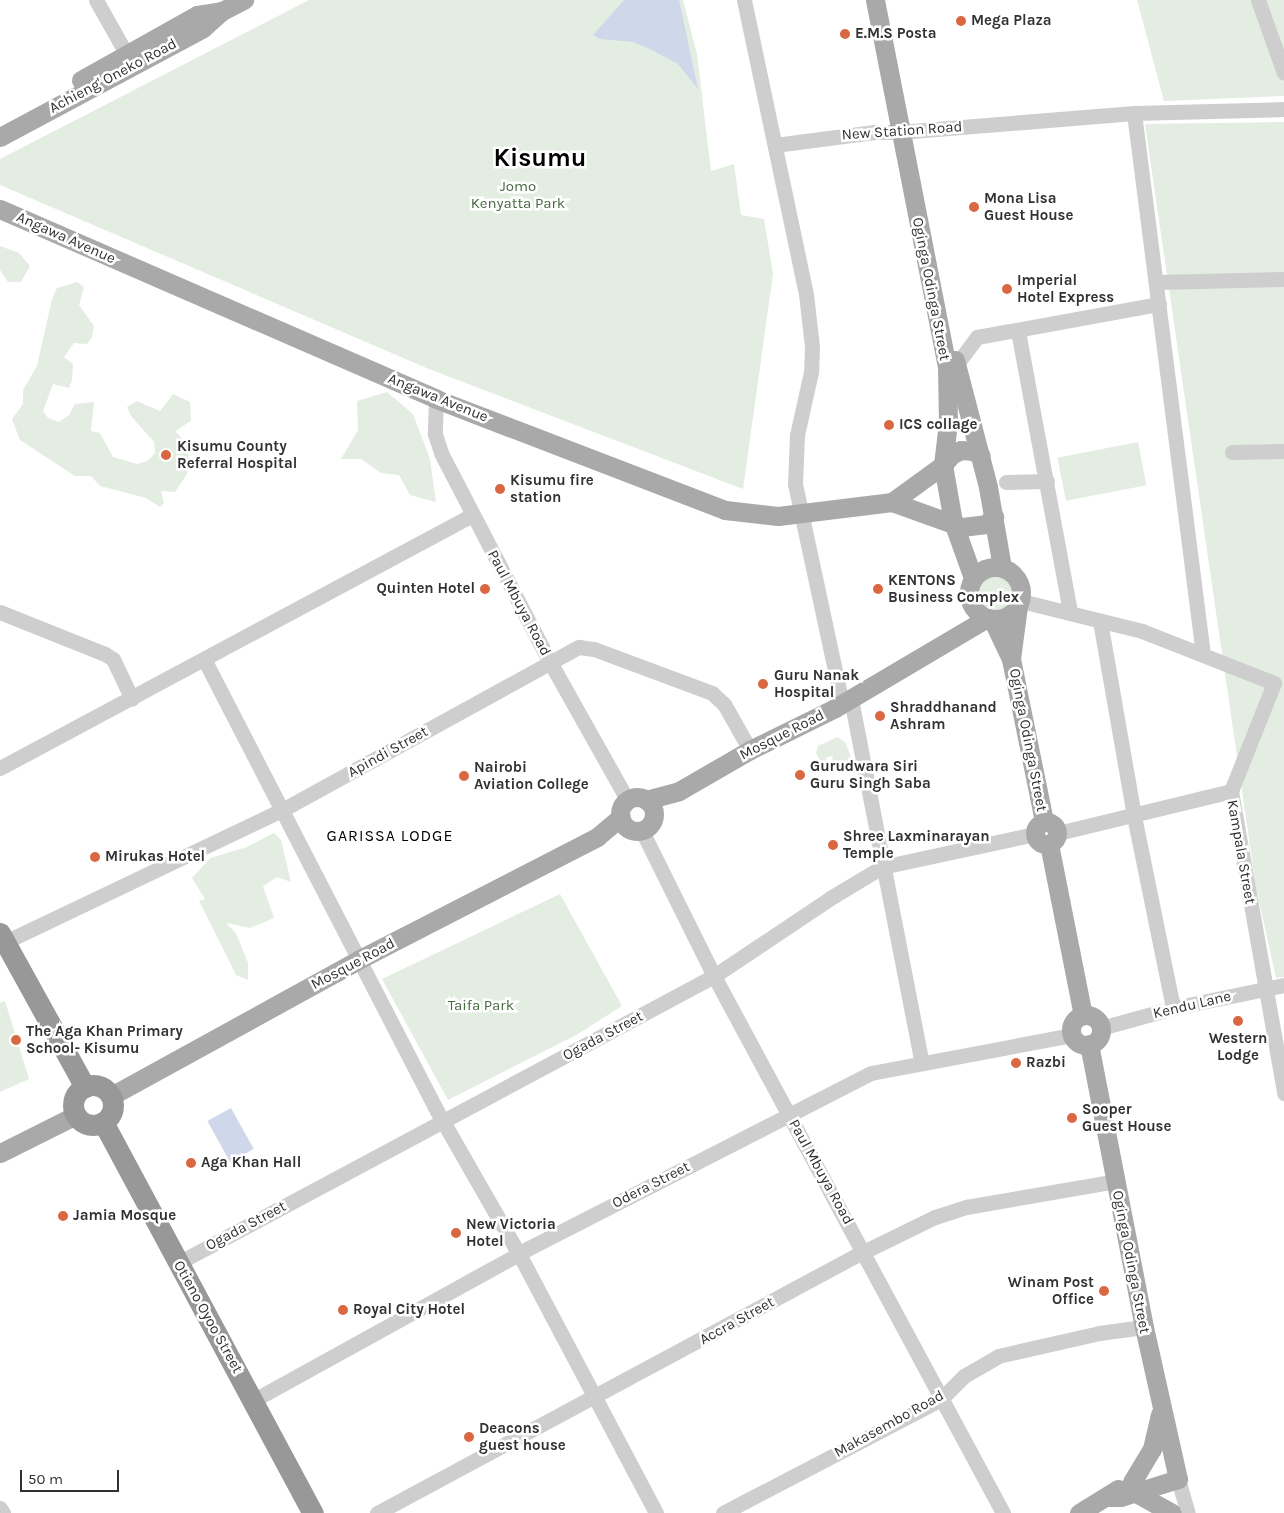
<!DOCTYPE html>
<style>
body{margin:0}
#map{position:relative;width:1284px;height:1513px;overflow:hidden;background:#fff;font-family:Karla,sans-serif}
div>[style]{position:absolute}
.green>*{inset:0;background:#e3ede1;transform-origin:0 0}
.round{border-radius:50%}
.water>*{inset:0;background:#cfd7eb;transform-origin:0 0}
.minor>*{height:15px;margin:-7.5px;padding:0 7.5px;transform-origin:7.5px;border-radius:7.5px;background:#cecece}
.major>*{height:19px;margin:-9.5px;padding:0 9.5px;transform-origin:9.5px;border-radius:9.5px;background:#a9a9a9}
.major>.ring{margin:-9.5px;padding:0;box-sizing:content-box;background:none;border:19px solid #a9a9a9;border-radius:50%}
.highway>*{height:21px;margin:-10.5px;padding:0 10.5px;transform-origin:10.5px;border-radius:10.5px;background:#989898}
.highway>.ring{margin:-10.5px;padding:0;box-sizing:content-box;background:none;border:21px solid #989898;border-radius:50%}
.dots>*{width:14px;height:14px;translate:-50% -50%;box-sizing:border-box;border:2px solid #fff;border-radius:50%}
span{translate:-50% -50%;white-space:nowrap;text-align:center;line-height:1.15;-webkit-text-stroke:5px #fff;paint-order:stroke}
.poi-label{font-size:15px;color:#313131;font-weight:700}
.left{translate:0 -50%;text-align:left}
.right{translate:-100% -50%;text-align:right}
.street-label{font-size:15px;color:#313131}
.park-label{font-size:15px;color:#476a41}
.neighbourhood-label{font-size:16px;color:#000;letter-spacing:1px}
.town-label{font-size:25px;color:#000;font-weight:700}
.scale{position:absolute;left:20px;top:1470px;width:99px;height:22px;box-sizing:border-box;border:2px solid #313131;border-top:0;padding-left:6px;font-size:15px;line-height:18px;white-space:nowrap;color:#313131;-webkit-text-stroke:4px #fff;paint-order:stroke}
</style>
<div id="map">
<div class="green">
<i style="clip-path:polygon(309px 0,683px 0,697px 54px,711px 171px,734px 164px,741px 215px,764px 219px,773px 274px,743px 489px,429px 369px,0 185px,0 159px)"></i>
<i style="clip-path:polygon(1137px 0,1284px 0,1284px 96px,1164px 101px)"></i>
<i style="clip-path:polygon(1284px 122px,1284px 977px,1276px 978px,1256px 887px,1145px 124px)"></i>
<i style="clip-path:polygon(0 246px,19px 253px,30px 266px,21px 282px,8px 282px,0 270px)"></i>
<i style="clip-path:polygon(77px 282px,84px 287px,79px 305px,94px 326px,92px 337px,87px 344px,74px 343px,64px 357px,73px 364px,72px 380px,69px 388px,53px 384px,43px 411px,48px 418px,59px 422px,69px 415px,75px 404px,94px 402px,91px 431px,100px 433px,113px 457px,137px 464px,147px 461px,155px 453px,154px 442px,131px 416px,127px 407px,137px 401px,160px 411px,173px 394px,190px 402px,191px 421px,175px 431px,189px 446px,187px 474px,175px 492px,161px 491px,164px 503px,160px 507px,146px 498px,100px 486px,91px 476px,75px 476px,20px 440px,12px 419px,23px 404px,23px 390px,37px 366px,52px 299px,57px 288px)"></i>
<i style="clip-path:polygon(387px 392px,413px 414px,430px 459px,436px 502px,410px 495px,399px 475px,381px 473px,361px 459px,341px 459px,358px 430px,357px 401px)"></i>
<i style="left:1138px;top:442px;width:44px;height:82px;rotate:79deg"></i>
<i class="round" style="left:973px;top:570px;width:46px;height:46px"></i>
<i style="clip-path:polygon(837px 737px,845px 742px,851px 757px,847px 767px,829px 774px,833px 756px,827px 757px,823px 766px,816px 753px,818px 746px)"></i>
<i style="clip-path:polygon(274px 833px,281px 840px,291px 882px,277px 877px,263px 886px,274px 918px,250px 928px,226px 923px,236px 933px,248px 963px,248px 980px,236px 975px,199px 901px,205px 899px,192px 878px,210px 858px,247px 847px)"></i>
<i style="clip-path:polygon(560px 894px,622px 1006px,578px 1034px,448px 1100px,382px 979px)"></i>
<i style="clip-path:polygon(5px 1001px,29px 1079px,0 1092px,0 1003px)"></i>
</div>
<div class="water">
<i style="clip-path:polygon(624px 0,679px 0,698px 89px,678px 64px,650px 49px,633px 42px,600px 39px,593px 35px)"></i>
<i style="left:231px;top:1108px;width:47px;height:27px;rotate:61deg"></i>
</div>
<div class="minor">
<i style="left:96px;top:0;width:73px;rotate:60.6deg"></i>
<i style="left:744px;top:0;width:300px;rotate:78.1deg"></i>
<i style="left:806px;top:294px;width:53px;rotate:83.5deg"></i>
<i style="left:812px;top:347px;width:25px;rotate:92deg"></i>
<i style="left:811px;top:372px;width:65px;rotate:102.5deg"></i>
<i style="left:797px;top:435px;width:49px;rotate:92.3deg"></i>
<i style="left:795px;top:484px;width:225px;rotate:77.9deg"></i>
<i style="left:1258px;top:0;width:77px;rotate:70.4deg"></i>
<i style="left:1134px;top:113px;width:546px;rotate:82.74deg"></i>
<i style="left:775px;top:145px;width:100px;rotate:-7.5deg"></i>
<i style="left:874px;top:132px;width:25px"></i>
<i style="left:899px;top:132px;width:236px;rotate:-4.6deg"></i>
<i style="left:1134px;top:113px;width:150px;rotate:-1.5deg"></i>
<i style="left:1157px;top:282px;width:127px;rotate:-1.4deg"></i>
<i style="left:1018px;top:331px;width:286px;rotate:79.5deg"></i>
<i style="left:948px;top:366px;width:8px;rotate:-7deg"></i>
<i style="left:956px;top:365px;width:35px;rotate:-53deg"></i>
<i style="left:977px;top:337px;width:185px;rotate:-10.3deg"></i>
<i style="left:436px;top:399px;width:35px;rotate:92deg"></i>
<i style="left:435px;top:434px;width:20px;rotate:72deg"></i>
<i style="left:441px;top:453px;width:236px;rotate:62.5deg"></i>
<i style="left:550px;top:662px;width:159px;rotate:60.7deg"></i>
<i style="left:1232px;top:452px;width:52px;rotate:-1.1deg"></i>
<i style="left:1006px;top:482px;width:41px;rotate:-1.4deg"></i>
<i style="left:1021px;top:601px;width:125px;rotate:13.9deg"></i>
<i style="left:1142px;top:631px;width:142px;rotate:21.5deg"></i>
<i style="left:1274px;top:683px;width:116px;rotate:111.7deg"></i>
<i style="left:1231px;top:791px;width:307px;rotate:80deg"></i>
<i style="left:0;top:612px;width:113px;rotate:21.8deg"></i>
<i style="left:105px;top:654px;width:9px;rotate:32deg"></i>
<i style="left:113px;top:659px;width:44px;rotate:64.6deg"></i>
<i style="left:1100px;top:621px;width:198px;rotate:80.1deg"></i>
<i style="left:1134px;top:816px;width:196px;rotate:78.5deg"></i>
<i style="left:205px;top:661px;width:506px;rotate:62.73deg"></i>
<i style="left:437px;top:1111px;width:165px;rotate:60.2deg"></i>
<i style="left:519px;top:1254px;width:293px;rotate:62.1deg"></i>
<i style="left:851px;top:699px;width:371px;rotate:79deg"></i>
<i style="left:0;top:768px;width:536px;rotate:-28.19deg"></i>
<i style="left:642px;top:831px;width:162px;rotate:63.6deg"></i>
<i style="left:714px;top:976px;width:610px;rotate:61.71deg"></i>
<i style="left:1058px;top:833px;width:178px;rotate:-13.6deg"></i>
<i style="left:5px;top:942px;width:307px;rotate:-25.5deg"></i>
<i style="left:282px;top:810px;width:339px;rotate:-28.8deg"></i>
<i style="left:579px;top:647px;width:15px;rotate:8deg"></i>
<i style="left:594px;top:649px;width:126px;rotate:20.4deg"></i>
<i style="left:712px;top:693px;width:16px;rotate:43deg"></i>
<i style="left:724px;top:704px;width:53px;rotate:60.5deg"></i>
<i style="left:1101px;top:1028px;width:75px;rotate:-15.5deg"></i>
<i style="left:1173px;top:1008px;width:113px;rotate:-11.7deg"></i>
<i style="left:178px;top:1263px;width:608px;rotate:-28.17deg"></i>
<i style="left:714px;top:976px;width:142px;rotate:-33.8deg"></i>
<i style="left:832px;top:897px;width:58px;rotate:-31deg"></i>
<i style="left:882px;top:867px;width:157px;rotate:-12.2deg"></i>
<i style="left:254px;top:1400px;width:312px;rotate:-28.9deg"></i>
<i style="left:527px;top:1249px;width:386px;rotate:-27.1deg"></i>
<i style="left:871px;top:1073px;width:205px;rotate:-10.7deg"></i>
<i style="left:1178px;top:1479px;width:35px;rotate:74deg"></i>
<i style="left:0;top:1508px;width:6px;rotate:59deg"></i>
<i style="left:377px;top:1513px;width:540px;rotate:-28.27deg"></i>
<i style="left:853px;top:1257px;width:91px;rotate:-26deg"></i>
<i style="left:935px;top:1217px;width:33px;rotate:-18deg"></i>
<i style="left:966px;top:1207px;width:152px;rotate:-9.8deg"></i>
<i style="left:723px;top:1513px;width:246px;rotate:-27.6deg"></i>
<i style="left:941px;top:1399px;width:33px;rotate:-45deg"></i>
<i style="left:964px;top:1376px;width:39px;rotate:-30deg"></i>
<i style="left:998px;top:1356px;width:104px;rotate:-12.8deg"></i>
<i style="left:1099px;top:1333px;width:45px;rotate:-7.6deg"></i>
</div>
<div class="major">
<i style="left:875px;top:0;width:373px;rotate:78.9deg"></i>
<i style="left:947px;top:366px;width:56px;rotate:89deg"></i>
<i style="left:948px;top:422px;width:43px;rotate:96.6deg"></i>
<i style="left:943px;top:465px;width:58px;rotate:80deg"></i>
<i style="left:953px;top:522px;width:59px;rotate:70.3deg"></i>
<i style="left:81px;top:80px;width:133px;rotate:-29.3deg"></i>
<i style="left:197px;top:15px;width:25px;rotate:-9deg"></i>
<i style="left:0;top:137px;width:230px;rotate:-28.2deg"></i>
<i style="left:203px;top:28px;width:25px;rotate:-42deg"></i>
<i style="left:222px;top:11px;width:25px;rotate:-27deg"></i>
<i style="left:0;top:209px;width:476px;rotate:23.5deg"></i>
<i style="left:436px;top:399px;width:310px;rotate:21deg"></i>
<i style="left:725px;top:510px;width:53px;rotate:6.5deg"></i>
<i style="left:778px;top:516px;width:115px;rotate:-7deg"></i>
<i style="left:892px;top:502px;width:74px;rotate:19.7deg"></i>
<i style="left:962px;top:527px;width:24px;rotate:-7deg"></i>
<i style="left:986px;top:524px;width:11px;rotate:-41deg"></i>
<i style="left:955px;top:360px;width:131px;rotate:75.4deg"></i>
<i style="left:988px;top:487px;width:81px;rotate:80.1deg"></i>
<i style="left:892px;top:502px;width:63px;rotate:-36deg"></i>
<i style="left:943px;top:465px;width:13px;rotate:-51deg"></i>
<i style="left:951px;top:455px;width:11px;rotate:-27deg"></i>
<i style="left:961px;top:450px;width:12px;rotate:5deg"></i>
<i style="left:973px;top:451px;width:9px;rotate:32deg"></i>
<i class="ring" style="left:969px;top:567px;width:33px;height:33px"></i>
<i style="left:992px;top:619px;width:44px;rotate:64.6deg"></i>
<i style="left:1011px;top:659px;width:165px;rotate:78.5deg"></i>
<i style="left:1011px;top:659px;width:53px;rotate:-82.5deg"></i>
<i class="ring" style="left:620px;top:797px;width:15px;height:15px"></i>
<i style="left:646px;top:800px;width:34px;rotate:-15deg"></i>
<i style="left:679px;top:791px;width:82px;rotate:-30deg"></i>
<i style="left:750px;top:750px;width:95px;rotate:-26.3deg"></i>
<i style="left:835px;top:708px;width:177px;rotate:-30.6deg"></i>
<i class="ring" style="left:1035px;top:822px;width:3px;height:3px"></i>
<i style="left:1049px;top:844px;width:174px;rotate:78.8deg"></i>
<i class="ring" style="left:1071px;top:1015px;width:11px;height:11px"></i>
<i style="left:1089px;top:1044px;width:288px;rotate:79deg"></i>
<i style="left:1144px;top:1327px;width:156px;rotate:77.4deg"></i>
<i style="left:1178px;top:1479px;width:60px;rotate:162.5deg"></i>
<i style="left:1121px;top:1497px;width:13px;rotate:180deg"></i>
<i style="left:111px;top:1096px;width:282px;rotate:-28.8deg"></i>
<i style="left:358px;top:960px;width:269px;rotate:-27.2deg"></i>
<i style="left:597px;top:837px;width:31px;rotate:-40deg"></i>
<i style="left:0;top:1153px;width:85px;rotate:-26.6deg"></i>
<i style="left:1132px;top:1482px;width:39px;rotate:-59deg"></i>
<i style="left:1152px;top:1449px;width:35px;rotate:-77deg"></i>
<i style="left:1134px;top:1492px;width:43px;rotate:28.9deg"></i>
<i style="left:1079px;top:1513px;width:46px;rotate:-31.6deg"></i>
</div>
<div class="highway">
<i style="left:0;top:933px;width:176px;rotate:61.1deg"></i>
<i class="ring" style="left:73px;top:1085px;width:19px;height:19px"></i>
<i style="left:103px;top:1122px;width:444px;rotate:61.8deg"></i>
</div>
<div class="dots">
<i style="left:961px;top:21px;background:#d96842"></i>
<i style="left:845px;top:34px;background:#d96842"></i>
<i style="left:974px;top:207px;background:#d96842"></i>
<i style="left:1007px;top:289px;background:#d96842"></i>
<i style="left:889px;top:425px;background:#d96842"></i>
<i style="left:166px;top:455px;background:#d96842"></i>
<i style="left:500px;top:489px;background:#d96842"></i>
<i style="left:485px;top:589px;background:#d96842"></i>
<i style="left:878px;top:589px;background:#d96842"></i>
<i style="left:763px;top:684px;background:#d96842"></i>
<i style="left:880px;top:716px;background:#d96842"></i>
<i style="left:800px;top:775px;background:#d96842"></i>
<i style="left:464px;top:776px;background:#d96842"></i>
<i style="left:833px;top:845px;background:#d96842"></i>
<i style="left:95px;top:857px;background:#d96842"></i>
<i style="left:1238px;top:1021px;background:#d96842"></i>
<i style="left:16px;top:1040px;background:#d96842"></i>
<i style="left:1016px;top:1063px;background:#d96842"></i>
<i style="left:1072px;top:1118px;background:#d96842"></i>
<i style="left:191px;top:1163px;background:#d96842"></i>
<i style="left:63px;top:1216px;background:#d96842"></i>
<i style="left:456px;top:1233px;background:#d96842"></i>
<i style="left:1104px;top:1291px;background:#d96842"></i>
<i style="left:343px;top:1310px;background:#d96842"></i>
<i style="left:469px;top:1437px;background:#d96842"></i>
</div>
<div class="poi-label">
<span class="left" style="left:971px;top:21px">Mega Plaza</span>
<span class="left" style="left:855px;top:34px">E.M.S Posta</span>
<span class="left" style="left:984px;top:207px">Mona Lisa<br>Guest House</span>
<span class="left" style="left:1017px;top:289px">Imperial<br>Hotel Express</span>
<span class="left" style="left:899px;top:425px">ICS collage</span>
<span class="left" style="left:177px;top:455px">Kisumu County<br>Referral Hospital</span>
<span class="left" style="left:510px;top:489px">Kisumu fire<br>station</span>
<span class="left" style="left:888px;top:589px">KENTONS<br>Business Complex</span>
<span class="right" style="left:475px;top:589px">Quinten Hotel</span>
<span class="left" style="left:774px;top:684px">Guru Nanak<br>Hospital</span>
<span class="left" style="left:890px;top:716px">Shraddhanand<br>Ashram</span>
<span class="left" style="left:810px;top:775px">Gurudwara Siri<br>Guru Singh Saba</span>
<span class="left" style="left:474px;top:776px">Nairobi<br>Aviation College</span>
<span class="left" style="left:843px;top:845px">Shree Laxminarayan<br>Temple</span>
<span class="left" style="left:105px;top:857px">Mirukas Hotel</span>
<span class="left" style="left:26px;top:1040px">The Aga Khan Primary<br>School- Kisumu</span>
<span style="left:1238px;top:1047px">Western<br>Lodge</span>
<span class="left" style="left:1026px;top:1063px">Razbi</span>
<span class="left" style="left:1082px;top:1118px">Sooper<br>Guest House</span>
<span class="left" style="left:201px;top:1163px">Aga Khan Hall</span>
<span class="left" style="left:73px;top:1216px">Jamia Mosque</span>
<span class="left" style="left:466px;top:1233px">New Victoria<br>Hotel</span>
<span class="right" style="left:1094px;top:1291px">Winam Post<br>Office</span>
<span class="left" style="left:353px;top:1310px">Royal City Hotel</span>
<span class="left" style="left:479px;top:1437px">Deacons<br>guest house</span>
</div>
<div class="street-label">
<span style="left:113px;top:76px;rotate:-28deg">Achieng' Oneko Road</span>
<span style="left:902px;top:131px;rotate:-4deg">New Station Road</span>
<span style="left:66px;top:238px;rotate:24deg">Angawa Avenue</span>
<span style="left:931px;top:289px;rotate:79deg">Oginga Odinga Street</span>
<span style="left:438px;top:398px;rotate:22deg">Angawa Avenue</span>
<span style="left:519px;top:603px;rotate:62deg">Paul Mbuya Road</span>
<span style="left:782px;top:735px;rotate:-27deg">Mosque Road</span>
<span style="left:1028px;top:740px;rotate:79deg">Oginga Odinga Street</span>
<span style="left:388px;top:752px;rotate:-29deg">Apindi Street</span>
<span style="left:1241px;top:852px;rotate:80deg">Kampala Street</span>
<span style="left:353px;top:964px;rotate:-28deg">Mosque Road</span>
<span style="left:1192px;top:1005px;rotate:-13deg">Kendu Lane</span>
<span style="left:603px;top:1036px;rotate:-28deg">Ogada Street</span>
<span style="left:821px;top:1172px;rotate:61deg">Paul Mbuya Road</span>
<span style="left:651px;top:1185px;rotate:-27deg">Odera Street</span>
<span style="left:246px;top:1226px;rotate:-28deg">Ogada Street</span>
<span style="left:1131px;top:1262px;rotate:79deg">Oginga Odinga Street</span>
<span style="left:208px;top:1317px;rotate:61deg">Otieno Oyoo Street</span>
<span style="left:737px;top:1321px;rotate:-29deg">Accra Street</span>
<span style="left:889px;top:1424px;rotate:-29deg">Makasembo Road</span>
</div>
<div class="park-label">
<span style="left:518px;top:195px">Jomo<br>Kenyatta Park</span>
<span style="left:481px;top:1006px">Taifa Park</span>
</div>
<div class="neighbourhood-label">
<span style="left:390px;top:836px">GARISSA LODGE</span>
</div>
<div class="town-label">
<span style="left:540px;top:158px">Kisumu</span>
</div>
<div class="scale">50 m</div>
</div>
